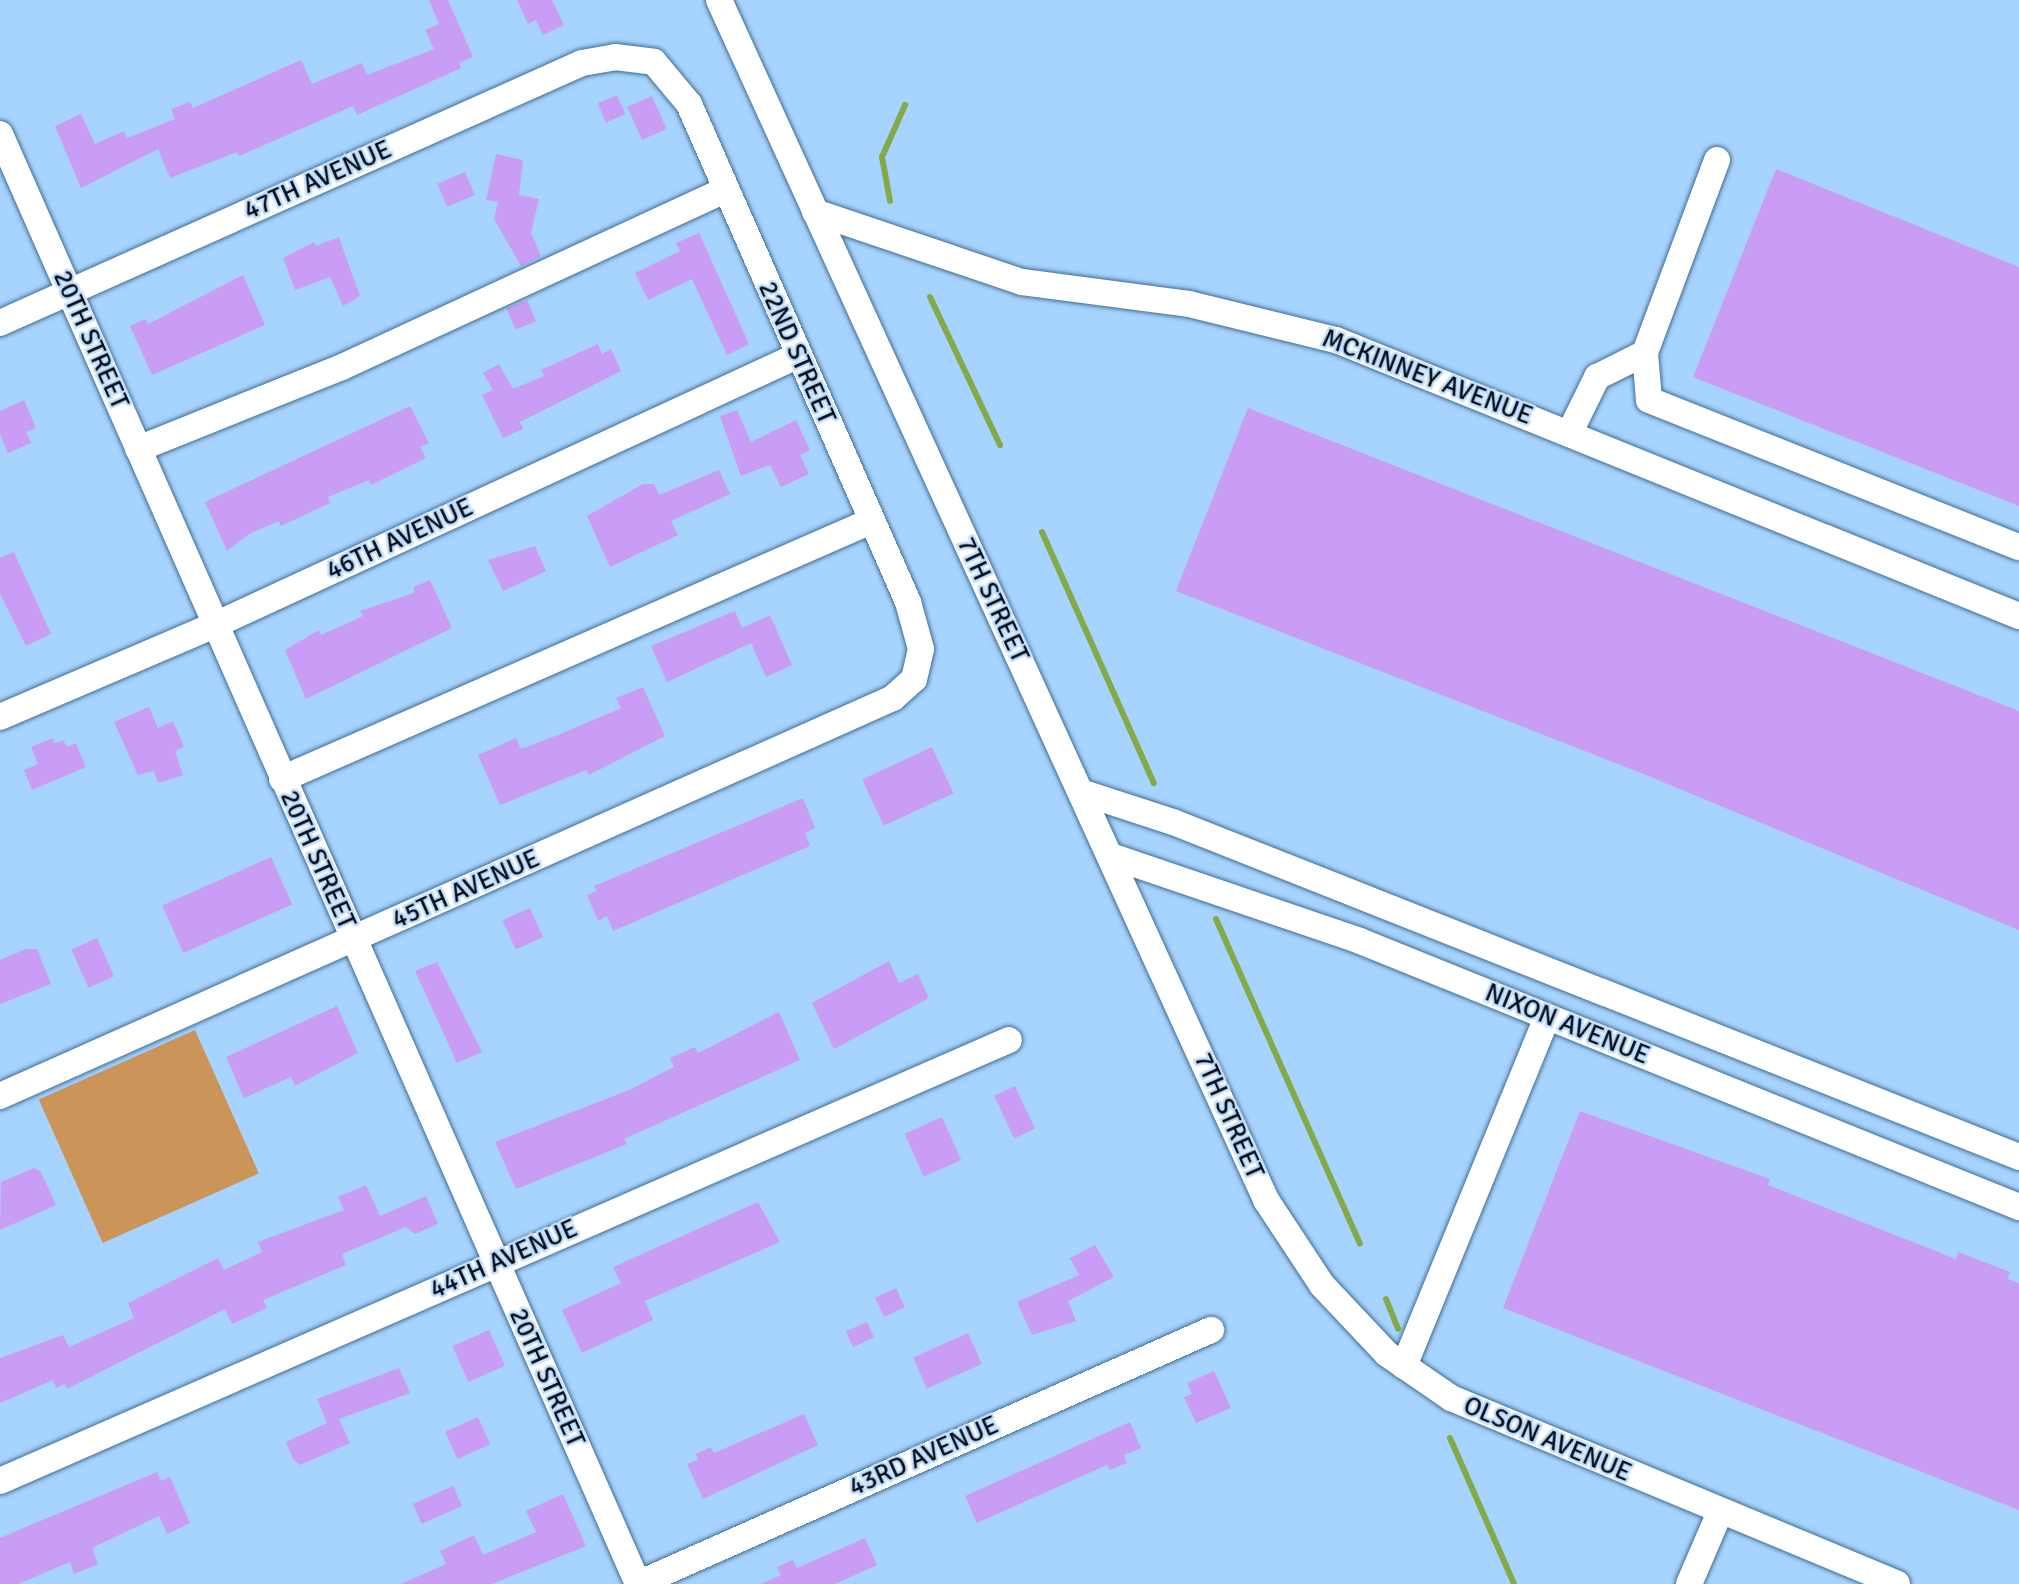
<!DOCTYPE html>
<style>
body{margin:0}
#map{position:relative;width:2019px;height:1584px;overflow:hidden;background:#a6d4ff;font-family:Signika,sans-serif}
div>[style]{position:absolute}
.green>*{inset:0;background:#cb9458;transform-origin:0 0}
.stream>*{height:6px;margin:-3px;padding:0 3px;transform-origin:3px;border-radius:3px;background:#84a948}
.building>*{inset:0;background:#c99cf5;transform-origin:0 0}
.roads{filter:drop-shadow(0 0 2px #426c92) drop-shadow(0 0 2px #426c92)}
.minor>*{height:26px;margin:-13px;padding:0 13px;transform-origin:13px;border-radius:13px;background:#fff}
span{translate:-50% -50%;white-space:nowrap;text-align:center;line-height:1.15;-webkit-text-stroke:5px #c4dff9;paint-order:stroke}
.street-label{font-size:26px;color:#000c1a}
</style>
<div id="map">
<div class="green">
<i style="left:195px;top:1030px;width:157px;height:171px;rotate:66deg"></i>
</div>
<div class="stream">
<i style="left:890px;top:201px;width:45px;rotate:-100.3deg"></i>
<i style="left:882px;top:157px;width:57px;rotate:-66.1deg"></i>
<i style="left:930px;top:297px;width:164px;rotate:64.7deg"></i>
<i style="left:1042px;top:532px;width:275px;rotate:66deg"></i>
<i style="left:1216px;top:919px;width:355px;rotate:66.1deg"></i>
<i style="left:1386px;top:1299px;width:32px;rotate:68deg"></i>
<i style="left:1450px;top:1438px;width:159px;rotate:66.3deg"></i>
</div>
<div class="building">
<i style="clip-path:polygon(429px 0,448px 0,473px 57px,459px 63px,461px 68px,357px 115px,353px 106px,239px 156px,237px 152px,170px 178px,158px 149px,81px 188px,55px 126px,81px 114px,95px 144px,124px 131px,127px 138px,175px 119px,171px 109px,190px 102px,193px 108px,301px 60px,312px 84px,362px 63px,367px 75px,434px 49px,425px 30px,439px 24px)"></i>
<i style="clip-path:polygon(517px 0,552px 0,564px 25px,543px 35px,536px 20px,528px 24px)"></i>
<i style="left:617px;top:95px;width:21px;height:21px;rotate:67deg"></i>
<i style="left:652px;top:96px;width:36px;height:27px;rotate:66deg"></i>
<i style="clip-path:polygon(496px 154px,523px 160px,519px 195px,539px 199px,531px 233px,541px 256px,521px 266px,494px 219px,498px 202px,486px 200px)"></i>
<i style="clip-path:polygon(1776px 169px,2019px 267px,2019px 506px,1693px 377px)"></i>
<i style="left:465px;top:172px;width:25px;height:30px;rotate:67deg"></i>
<i style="clip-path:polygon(699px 233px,749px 344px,727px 355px,692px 279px,648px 300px,635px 273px,680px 251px,676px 243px)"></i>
<i style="clip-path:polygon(339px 237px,360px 296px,343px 306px,330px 277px,295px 290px,283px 258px,314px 242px,316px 246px)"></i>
<i style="clip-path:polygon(243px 275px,265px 325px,152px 375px,130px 326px,145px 319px,148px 324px)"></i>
<i style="left:527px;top:300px;width:23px;height:22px;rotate:67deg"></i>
<i style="clip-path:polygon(598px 344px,602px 354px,611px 349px,621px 371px,520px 422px,523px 429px,503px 438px,482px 395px,493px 390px,483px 373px,499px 364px,513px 389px,544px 376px,541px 370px)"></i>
<i style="clip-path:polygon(24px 400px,36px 428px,26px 432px,31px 443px,8px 453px,0 434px,0 411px)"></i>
<i style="clip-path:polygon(410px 406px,429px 443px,420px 447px,426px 458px,371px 485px,369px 480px,328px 497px,330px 503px,281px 526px,279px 521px,249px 534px,227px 551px,205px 502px)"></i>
<i style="clip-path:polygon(1248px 408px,2019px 711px,2019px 930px,1641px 773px,1176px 591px)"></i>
<i style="clip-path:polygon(737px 410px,751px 442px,796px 420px,810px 450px,800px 455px,809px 474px,781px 487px,770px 465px,741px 476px,720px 416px)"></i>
<i style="clip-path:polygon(719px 470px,730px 494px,671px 521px,678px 535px,610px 567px,587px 516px,643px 484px,654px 484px,659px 495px)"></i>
<i style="clip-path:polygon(535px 546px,546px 571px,503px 591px,488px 560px)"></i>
<i style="clip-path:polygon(14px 552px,51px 634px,26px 646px,0 594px,0 558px)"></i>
<i style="clip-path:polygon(430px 580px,452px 628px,306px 699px,285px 650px,319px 630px,321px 635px,363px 616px,360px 611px,414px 593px,414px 587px)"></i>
<i style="clip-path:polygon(735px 611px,742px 628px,770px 615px,792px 665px,766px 677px,751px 643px,667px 682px,651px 646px)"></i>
<i style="clip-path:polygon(643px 687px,665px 736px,589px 775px,586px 770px,500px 805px,478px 755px,516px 738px,521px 749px,558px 735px,621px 708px,616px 698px)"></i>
<i style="clip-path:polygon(149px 707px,158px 728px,173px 721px,184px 747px,175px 751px,183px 775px,158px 783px,154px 771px,138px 775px,114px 722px)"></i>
<i style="clip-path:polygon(53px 738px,55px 743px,63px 740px,67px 747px,76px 743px,86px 767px,32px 790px,24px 770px,38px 764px,31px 747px)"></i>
<i style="left:932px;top:747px;width:51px;height:77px;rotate:65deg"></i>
<i style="clip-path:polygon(803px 798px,815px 828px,805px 833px,810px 846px,613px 931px,607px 916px,598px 921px,587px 895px,597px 891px,594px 886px)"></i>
<i style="left:271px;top:857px;width:52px;height:119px;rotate:66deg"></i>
<i style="left:530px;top:908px;width:32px;height:30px;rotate:66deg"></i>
<i style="left:97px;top:938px;width:42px;height:28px;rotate:66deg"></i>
<i style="clip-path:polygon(26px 949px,37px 949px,51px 984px,0 1004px,0 960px)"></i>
<i style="clip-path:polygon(889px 961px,899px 983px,918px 974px,929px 998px,834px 1049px,812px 1003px)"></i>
<i style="clip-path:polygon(437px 962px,482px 1052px,457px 1063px,415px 971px)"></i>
<i style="clip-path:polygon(337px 1006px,358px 1053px,295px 1086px,291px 1077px,244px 1098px,226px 1057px)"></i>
<i style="clip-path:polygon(779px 1012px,800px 1060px,624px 1139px,627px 1144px,516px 1189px,495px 1142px,629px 1090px,674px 1067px,670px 1058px,695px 1047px,698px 1053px)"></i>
<i style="left:1015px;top:1086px;width:47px;height:23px;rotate:65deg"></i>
<i style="clip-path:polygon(1580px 1111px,1770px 1179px,1768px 1185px,1956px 1259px,1958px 1252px,2010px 1272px,2007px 1279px,2019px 1283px,2019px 1510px,1503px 1308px)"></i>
<i style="left:942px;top:1117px;width:47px;height:41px;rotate:66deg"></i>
<i style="clip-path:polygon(34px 1168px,41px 1172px,56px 1205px,0 1230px,1px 1182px)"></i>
<i style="clip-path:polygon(366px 1185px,380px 1216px,426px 1196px,438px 1224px,415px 1234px,406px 1227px,342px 1254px,346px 1265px,263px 1300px,267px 1308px,232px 1324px,225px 1309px,67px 1389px,65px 1384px,56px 1388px,53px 1380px,0 1403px,0 1358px,63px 1335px,69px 1347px,134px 1318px,128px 1303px,218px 1258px,224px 1270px,262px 1252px,258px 1242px,344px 1210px,338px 1197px)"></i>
<i style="clip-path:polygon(758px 1202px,780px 1242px,645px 1301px,653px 1320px,582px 1353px,562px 1310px,621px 1283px,613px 1267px)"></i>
<i style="clip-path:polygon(1095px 1245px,1114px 1277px,1068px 1301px,1076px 1321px,1032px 1335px,1017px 1302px,1079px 1275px,1070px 1258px)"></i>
<i style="left:896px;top:1288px;width:21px;height:23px;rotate:65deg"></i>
<i style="left:867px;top:1322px;width:17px;height:23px;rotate:66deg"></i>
<i style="left:489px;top:1330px;width:39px;height:40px;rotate:66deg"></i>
<i style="left:968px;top:1333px;width:34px;height:60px;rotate:66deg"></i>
<i style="clip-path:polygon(399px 1368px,410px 1393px,339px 1419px,350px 1443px,300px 1465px,293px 1459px,286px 1442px,327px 1423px,317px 1399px)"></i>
<i style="clip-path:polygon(1214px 1371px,1231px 1408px,1196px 1423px,1184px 1397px,1192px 1394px,1187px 1383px)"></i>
<i style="clip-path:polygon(804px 1414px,818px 1445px,703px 1499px,687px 1464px,698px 1460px,696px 1454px,711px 1447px,714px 1453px)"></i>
<i style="left:478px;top:1417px;width:30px;height:36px;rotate:66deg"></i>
<i style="clip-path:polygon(1130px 1422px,1141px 1448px,1124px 1455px,1127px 1463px,1110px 1470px,1107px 1465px,977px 1523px,965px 1496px)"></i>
<i style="clip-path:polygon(157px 1472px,161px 1481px,170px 1477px,190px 1523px,167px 1534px,159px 1516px,92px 1548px,98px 1564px,74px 1574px,70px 1562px,18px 1584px,0 1584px,0 1538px)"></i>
<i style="left:453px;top:1486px;width:22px;height:44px;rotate:66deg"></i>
<i style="clip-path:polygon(563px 1494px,586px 1546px,492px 1584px,401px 1584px,446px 1564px,440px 1551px,474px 1535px,483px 1555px,536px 1532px,526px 1511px)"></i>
<i style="clip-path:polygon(865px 1538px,877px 1565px,835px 1584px,761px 1584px,781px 1575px,777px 1567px,793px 1560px,797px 1568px)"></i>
</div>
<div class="roads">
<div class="minor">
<i style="left:719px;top:0;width:1319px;rotate:65.49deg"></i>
<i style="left:1266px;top:1200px;width:102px;rotate:56.6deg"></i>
<i style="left:1322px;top:1285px;width:95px;rotate:46.7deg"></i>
<i style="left:1387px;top:1354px;width:78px;rotate:34.5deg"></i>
<i style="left:1451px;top:1398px;width:483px;rotate:22.6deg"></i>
<i style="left:0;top:134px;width:1584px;rotate:66.25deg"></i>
<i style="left:1717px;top:160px;width:206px;rotate:110.5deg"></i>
<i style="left:1645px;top:353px;width:47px;rotate:85.1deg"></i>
<i style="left:1649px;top:400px;width:398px;rotate:21.7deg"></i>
<i style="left:815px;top:212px;width:219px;rotate:18.7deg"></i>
<i style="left:1022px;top:282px;width:168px;rotate:7.5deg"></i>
<i style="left:1189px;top:304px;width:151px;rotate:13.8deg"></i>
<i style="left:1336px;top:340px;width:737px;rotate:22deg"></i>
<i style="left:0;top:323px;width:637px;rotate:-24.07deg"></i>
<i style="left:582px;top:63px;width:34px;rotate:-10deg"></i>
<i style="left:615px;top:57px;width:39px;rotate:7deg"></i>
<i style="left:654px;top:62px;width:55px;rotate:50.2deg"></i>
<i style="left:689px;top:104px;width:544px;rotate:66.26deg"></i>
<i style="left:908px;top:602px;width:49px;rotate:74.5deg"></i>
<i style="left:921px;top:649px;width:31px;rotate:103deg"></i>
<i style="left:914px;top:679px;width:28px;rotate:138deg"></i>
<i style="left:893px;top:698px;width:978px;rotate:155.98deg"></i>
<i style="left:1569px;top:434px;width:64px;rotate:-63.8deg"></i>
<i style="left:1597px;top:377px;width:54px;rotate:-26.6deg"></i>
<i style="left:138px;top:449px;width:220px;rotate:-21.9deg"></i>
<i style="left:342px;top:367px;width:422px;rotate:-24.8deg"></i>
<i style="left:0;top:717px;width:234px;rotate:-23.2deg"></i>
<i style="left:215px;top:625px;width:641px;rotate:-24.81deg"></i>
<i style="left:282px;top:779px;width:643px;rotate:-23.65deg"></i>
<i style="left:1081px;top:792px;width:97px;rotate:18.1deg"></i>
<i style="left:1173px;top:822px;width:910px;rotate:21.6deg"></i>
<i style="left:1111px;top:856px;width:263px;rotate:18.8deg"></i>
<i style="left:1360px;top:941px;width:711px;rotate:21.98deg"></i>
<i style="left:1404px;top:1366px;width:377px;rotate:-67.7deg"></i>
<i style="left:0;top:1481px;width:1101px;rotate:-23.61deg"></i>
<i style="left:638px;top:1584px;width:627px;rotate:-23.91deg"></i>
<i style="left:1689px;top:1584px;width:78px;rotate:-66.7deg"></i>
</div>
</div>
<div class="street-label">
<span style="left:318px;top:181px;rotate:-24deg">47TH AVENUE</span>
<span style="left:90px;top:340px;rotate:66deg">20TH STREET</span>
<span style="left:796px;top:353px;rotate:66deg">22ND STREET</span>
<span style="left:1427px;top:378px;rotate:21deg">MCKINNEY AVENUE</span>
<span style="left:400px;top:540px;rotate:-25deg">46TH AVENUE</span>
<span style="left:992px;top:600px;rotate:65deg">7TH STREET</span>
<span style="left:317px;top:860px;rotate:66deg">20TH STREET</span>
<span style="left:466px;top:890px;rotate:-24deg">45TH AVENUE</span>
<span style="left:1567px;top:1025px;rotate:22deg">NIXON AVENUE</span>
<span style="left:1228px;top:1116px;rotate:66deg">7TH STREET</span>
<span style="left:504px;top:1260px;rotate:-24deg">44TH AVENUE</span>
<span style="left:546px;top:1378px;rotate:66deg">20TH STREET</span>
<span style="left:1547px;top:1440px;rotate:23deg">OLSON AVENUE</span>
<span style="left:924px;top:1457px;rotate:-24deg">43RD AVENUE</span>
</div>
</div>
